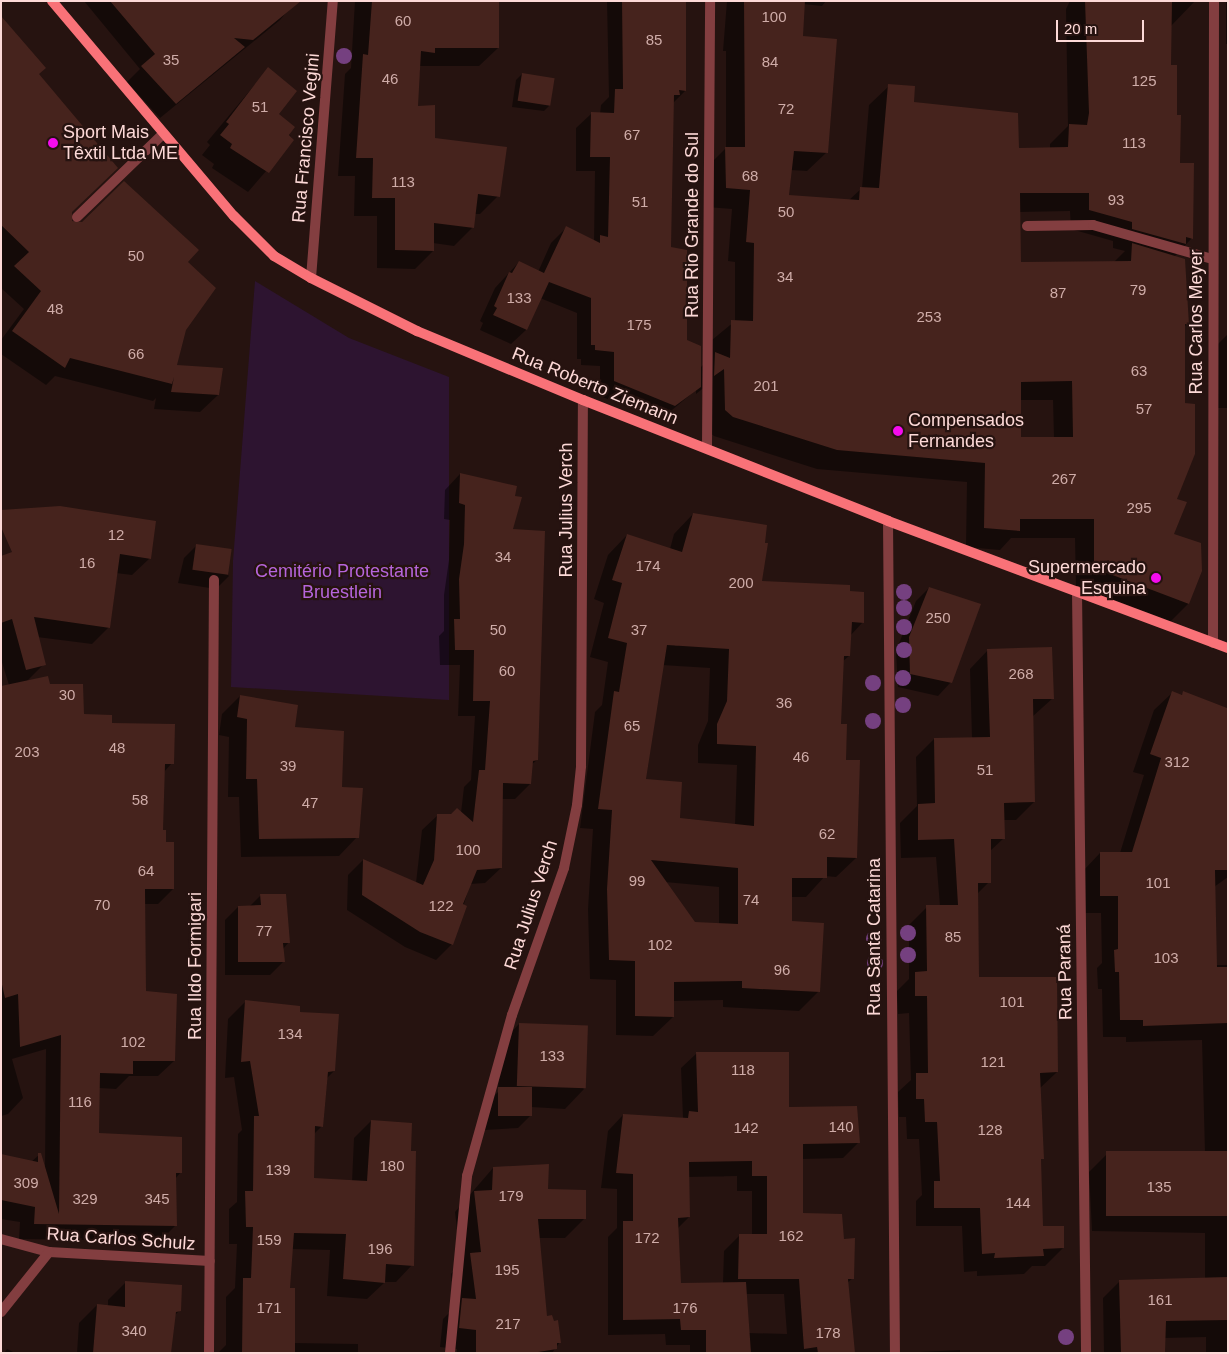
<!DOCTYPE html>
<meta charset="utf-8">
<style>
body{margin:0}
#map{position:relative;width:1229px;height:1354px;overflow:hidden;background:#261310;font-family:Helvetica,sans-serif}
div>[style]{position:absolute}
.green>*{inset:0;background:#2d1430}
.shadow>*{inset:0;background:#0007;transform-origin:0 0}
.building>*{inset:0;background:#46231d;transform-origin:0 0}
.lane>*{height:10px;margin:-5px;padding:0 5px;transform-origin:5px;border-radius:5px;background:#833e40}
.street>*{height:10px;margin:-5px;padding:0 5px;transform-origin:5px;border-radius:5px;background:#833e40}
.secondary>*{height:10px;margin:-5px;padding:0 5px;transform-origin:5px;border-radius:5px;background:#f97278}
.trees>*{width:16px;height:16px;margin:-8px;border-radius:50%;background:#754080}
.dots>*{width:14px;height:14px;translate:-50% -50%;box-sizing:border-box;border:2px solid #261310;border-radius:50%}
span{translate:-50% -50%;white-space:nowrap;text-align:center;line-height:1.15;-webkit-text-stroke:4.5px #261310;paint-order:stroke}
.number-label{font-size:15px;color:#cfaca8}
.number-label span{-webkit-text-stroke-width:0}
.poi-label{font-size:18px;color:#fdd9d7}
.left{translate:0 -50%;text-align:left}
.right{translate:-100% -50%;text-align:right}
.street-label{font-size:18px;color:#fdd9d7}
.park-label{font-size:18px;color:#b665db}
.frame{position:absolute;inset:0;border:2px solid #fdd9d7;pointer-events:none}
.scale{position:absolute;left:1056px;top:20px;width:88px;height:22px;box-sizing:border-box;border:2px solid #fdd9d7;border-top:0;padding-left:6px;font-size:15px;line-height:18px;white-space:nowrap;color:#fdd9d7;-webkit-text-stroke:4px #261310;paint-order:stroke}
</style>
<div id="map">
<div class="green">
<i style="clip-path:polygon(255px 281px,349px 338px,449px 377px,449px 700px,231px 687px,233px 561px)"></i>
</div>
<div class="shadow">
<i style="clip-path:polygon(84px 1px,296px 1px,280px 20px,160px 118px,127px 82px,140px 69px)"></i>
<i style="clip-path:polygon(355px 1px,498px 1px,498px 48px,479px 66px,420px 66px,416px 107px,434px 139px,498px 196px,480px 214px,475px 214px,473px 227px,454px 246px,433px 243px,433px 251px,415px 269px,377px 268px,377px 216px,354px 216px,355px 176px,338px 176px,345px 74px,351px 68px)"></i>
<i style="clip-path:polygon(evenodd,607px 1px,685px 1px,685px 91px,673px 103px,670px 248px,685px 341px,699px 369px,712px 356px,712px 340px,735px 321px,735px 262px,728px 261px,732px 209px,707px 207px,707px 167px,726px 148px,726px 51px,723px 51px,727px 1px,826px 1px,822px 6px,803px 4px,802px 38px,827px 152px,807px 171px,790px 170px,787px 196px,848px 201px,862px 188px,869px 105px,889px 86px,913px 103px,1018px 149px,1050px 149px,1050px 144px,1068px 126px,1066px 9px,1070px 1px,1195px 1px,1170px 27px,1170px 67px,1178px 165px,1192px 238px,1174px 257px,1187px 324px,1184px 327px,1173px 535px,1201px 571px,1188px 604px,1169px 623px,1076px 587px,1075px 538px,1011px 538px,1000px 550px,966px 547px,967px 482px,817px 469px,714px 436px,706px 429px,706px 386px,696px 394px,696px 390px,660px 420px,600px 396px,600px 366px,581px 365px,581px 359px,577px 359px,577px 313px,540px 298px,526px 330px,511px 344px,480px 330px,483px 323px,480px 321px,495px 288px,519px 262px,538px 272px,551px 243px,566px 228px,594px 242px,595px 171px,576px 171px,576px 128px,591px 114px,600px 114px,601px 105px,609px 97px,607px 1px,1070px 211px,1071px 229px,1113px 241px,1113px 248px,1125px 251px,1114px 262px,1020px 263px,1019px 212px,1070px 211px,607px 1px,1020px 400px,1053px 400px,1054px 438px,1019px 438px,1020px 400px)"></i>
<i style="left:1226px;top:1px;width:2px;height:43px"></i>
<i style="clip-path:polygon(1px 38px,38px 75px,71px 212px,70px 223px,186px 262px,185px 330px,175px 367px,218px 395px,200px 412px,154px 409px,156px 398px,153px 401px,55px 376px,46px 385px,1px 354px,1px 340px,24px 309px,1px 288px)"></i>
<i style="clip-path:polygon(268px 69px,277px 114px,293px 140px,248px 192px,212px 168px,214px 164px,202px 155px,210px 145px,207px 142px)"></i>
<i style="clip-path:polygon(522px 74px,550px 105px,544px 111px,512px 107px,516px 80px)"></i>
<i style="clip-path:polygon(1228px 334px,1228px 408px,1215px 408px,1215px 347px)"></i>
<i style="clip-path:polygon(460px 474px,511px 531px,537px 760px,531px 765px,530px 784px,515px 799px,502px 799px,501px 868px,485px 883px,470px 884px,452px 944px,436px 960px,405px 947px,347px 910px,348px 875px,363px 860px,416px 883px,422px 830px,438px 815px,461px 813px,464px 787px,471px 780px,475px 716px,458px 716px,460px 665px,440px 665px,439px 636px,444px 631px,444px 595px,449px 560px,450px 520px,444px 519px,445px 490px)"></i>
<i style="clip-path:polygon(evenodd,693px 514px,760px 582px,849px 592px,863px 622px,850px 636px,849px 656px,842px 662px,840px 725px,856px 858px,836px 877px,825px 876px,806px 897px,791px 897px,791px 922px,819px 991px,799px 1011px,723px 1007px,723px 1000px,673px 1001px,673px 1017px,653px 1036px,616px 1035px,616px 980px,590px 979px,588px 909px,593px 829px,580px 828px,595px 712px,602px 705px,608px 662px,590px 657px,604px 603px,594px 599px,608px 555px,627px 535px,670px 549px,674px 534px,693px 514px,662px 665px,710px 668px,708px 721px,698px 745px,698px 763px,737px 765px,735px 825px,679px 819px,645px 780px,662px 665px,693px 514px,665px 882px,719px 887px,719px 924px,694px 923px,665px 882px)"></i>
<i style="clip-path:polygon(84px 533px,150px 558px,132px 575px,116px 573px,109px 627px,92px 644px,37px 637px,44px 664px,27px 681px,49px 686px,83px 715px,111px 725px,172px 763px,164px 772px,162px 831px,173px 889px,158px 904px,144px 904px,145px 992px,174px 1061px,158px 1076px,129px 1076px,116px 1089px,99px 1088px,98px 1135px,181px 1172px,175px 1179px,176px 1225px,160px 1241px,19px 1239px,20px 1222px,1px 1219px,1px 1156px,31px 1162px,39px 1155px,45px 1168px,46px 1049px,12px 1059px,23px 1098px,8px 1114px,1px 1116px,1px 687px,9px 685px,1px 659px,1px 558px)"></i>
<i style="clip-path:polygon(197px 545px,229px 576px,216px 589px,178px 583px,184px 558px)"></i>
<i style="clip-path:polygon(929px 588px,951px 682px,938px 696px,898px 687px,896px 651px,916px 601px)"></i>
<i style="clip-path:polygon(988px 650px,1053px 698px,1032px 717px,1034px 802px,1016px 820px,1003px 820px,1004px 838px,989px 852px,989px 882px,977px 894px,978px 978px,1057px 1072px,1039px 1089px,1042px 1228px,1063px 1248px,1045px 1266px,1032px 1266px,1024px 1274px,977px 1276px,977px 1271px,964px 1272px,962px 1226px,916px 1226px,916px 1201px,922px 1195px,919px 1139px,907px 1139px,906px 1117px,899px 1117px,898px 1092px,911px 1080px,909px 1013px,898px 1014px,897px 991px,909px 979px,909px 925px,927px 907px,940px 906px,936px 857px,901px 858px,900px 823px,917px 806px,916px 757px,934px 739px,972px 738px,970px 669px)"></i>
<i style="clip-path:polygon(1172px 693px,1180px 696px,1184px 693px,1228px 734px,1228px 877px,1214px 887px,1216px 965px,1228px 965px,1228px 1353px,1206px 1353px,1206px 1337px,1164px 1338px,1164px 1353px,1104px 1353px,1103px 1298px,1120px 1281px,1205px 1279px,1205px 1233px,1092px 1231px,1089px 1172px,1107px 1154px,1205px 1153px,1202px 1040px,1126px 1042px,1126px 1037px,1103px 1037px,1102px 989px,1098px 989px,1097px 968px,1102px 963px,1101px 913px,1083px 913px,1083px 871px,1100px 853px,1120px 853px,1144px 775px,1133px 772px,1154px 710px)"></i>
<i style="clip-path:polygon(240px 696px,294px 729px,341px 788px,357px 837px,339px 856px,241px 857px,239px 797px,228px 797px,229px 737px,219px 735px,222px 714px)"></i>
<i style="clip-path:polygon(261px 895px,289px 942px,283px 949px,283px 962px,270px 975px,225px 975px,225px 920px,238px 907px,249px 907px)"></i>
<i style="clip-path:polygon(245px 1002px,299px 1013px,334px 1071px,327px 1078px,322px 1126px,314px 1134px,312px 1179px,352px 1182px,354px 1138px,371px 1121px,410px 1152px,412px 1265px,396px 1282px,385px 1282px,367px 1299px,327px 1296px,330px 1250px,291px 1249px,288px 1289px,294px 1343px,358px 1344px,358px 1353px,218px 1353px,226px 1345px,226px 1297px,235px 1288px,237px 1244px,229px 1244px,229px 1209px,237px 1202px,238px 1134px,242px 1130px,234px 1077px,225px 1078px,228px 1019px)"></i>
<i style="clip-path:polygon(519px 1024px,584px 1089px,565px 1109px,531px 1107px,531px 1115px,518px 1128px,485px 1130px,486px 1104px,498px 1092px,500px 1044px)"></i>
<i style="clip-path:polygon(evenodd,697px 1053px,788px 1108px,858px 1143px,843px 1158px,802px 1159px,802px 1214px,843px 1240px,853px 1278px,847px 1283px,854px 1353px,690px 1353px,690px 1345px,666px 1345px,665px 1334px,608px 1335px,608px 1237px,617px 1228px,617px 1189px,601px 1188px,608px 1131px,623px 1115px,683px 1118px,681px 1068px,697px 1053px,737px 1176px,737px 1191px,752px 1191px,752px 1235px,739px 1236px,724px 1251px,723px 1283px,680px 1284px,677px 1229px,689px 1217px,688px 1177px,737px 1176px,697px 1053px,745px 1294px,784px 1294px,787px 1334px,748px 1333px,745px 1294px)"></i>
<i style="clip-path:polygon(493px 1168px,547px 1191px,585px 1218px,565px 1238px,538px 1238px,546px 1318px,560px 1342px,552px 1353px,457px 1353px,457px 1349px,440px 1347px,443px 1319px,455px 1307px,451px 1274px,461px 1263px,455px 1212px)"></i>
<i style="clip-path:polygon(126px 1282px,180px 1310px,174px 1316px,169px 1353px,77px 1353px,79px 1323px,97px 1305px,108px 1306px,108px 1300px)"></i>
<i style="clip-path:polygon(7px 1349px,15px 1353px,4px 1353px)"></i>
<i style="clip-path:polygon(960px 1350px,960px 1353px,920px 1353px,921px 1352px)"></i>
</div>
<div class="building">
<i style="clip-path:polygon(110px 1px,301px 1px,253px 40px,234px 38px,245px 47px,176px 104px,141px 66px,155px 54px)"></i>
<i style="clip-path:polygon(372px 1px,499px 1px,499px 48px,435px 48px,435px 53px,421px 51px,418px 106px,435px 105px,435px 138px,507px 147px,500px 197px,478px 194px,474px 228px,434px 223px,434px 251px,395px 250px,395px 198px,372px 198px,373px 158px,356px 158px,363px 54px,368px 55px)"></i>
<i style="clip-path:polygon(622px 1px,686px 1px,686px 91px,679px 90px,680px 95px,674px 95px,671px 247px,687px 250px,687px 340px,701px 346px,701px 387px,675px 406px,614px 381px,614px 352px,595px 350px,595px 345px,591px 345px,591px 298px,549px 282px,527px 330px,493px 315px,497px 308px,494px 306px,509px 272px,512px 273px,519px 261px,544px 273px,566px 226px,600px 243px,600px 235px,608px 237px,610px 157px,590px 157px,591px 112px,614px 113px,615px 89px,623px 89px)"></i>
<i style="clip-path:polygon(evenodd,744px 1px,805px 1px,803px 36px,837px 39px,828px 153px,794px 151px,789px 195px,859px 200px,860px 187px,879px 188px,888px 84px,915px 86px,914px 102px,1018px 113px,1019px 148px,1068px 147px,1069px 124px,1087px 125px,1089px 113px,1085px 1px,1172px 1px,1171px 65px,1177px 65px,1177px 115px,1181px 115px,1180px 163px,1194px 163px,1193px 239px,1186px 237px,1186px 244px,1132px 229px,1132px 222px,1089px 210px,1089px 193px,1020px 193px,1021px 262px,1131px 261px,1132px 243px,1185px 259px,1189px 325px,1185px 324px,1185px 403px,1195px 404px,1195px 454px,1177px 499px,1187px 502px,1174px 534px,1201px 543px,1202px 571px,1189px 604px,1094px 568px,1094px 519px,1020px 519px,1020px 531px,984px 528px,985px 463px,837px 450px,733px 417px,725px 410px,724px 369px,714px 376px,715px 352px,730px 358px,731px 320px,753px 321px,754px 243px,746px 242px,750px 190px,726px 188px,725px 147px,745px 147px,744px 1px,1072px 381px,1073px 437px,1021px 437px,1021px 382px,1072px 381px)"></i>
<i style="clip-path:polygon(1px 16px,46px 68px,39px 74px,118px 168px,72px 212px,72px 221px,82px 222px,124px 181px,199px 250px,188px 262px,216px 288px,186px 330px,177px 365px,223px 368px,219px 395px,171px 392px,174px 377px,172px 384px,70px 358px,65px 368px,12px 331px,41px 291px,14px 266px,29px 252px,1px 225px)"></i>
<i style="clip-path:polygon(268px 67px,297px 91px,279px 114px,295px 127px,289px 135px,294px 140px,269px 173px,230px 148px,232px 144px,220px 135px,229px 124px,226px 122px)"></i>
<i style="left:522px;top:73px;width:33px;height:28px;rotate:9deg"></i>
<i style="clip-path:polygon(460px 473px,517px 486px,515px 496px,522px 497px,513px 529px,545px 531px,538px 760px,533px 761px,531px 784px,503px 783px,502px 868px,477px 870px,463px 904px,467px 906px,453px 945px,420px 932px,362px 895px,363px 859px,423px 885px,434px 860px,437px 814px,451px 814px,457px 808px,473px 822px,479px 770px,485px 770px,490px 701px,473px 701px,474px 650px,455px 650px,454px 619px,460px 619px,459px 579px,464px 544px,465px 505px,459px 503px)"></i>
<i style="clip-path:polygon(60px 506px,156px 521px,151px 559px,120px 554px,110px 628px,34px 617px,46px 665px,26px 670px,12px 619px,1px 623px,1px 556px,12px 552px,1px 527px,1px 510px)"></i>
<i style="clip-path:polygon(evenodd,693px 513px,767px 525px,765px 543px,768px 543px,762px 581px,850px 585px,850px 591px,864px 592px,864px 623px,852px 622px,850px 656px,844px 656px,841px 724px,847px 724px,846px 760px,860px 760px,857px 858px,827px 857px,827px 878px,792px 878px,792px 921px,824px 923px,820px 992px,742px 988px,742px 981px,674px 982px,674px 1017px,635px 1016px,635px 961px,609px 960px,607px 889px,612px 810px,598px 809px,614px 691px,619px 692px,627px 643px,608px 638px,622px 583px,612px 580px,627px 534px,682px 552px,693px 513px,667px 645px,729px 649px,727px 701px,717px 724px,717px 744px,756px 746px,754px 826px,680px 818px,682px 782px,646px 779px,667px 645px,693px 513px,651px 860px,738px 868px,738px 924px,695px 922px,651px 860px)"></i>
<i style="left:196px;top:544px;width:36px;height:26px;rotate:8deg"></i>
<i style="clip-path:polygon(929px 587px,981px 604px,952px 683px,910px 674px,909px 637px)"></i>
<i style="clip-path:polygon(1052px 647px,1054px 699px,1033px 699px,1035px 802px,1004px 803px,1005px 839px,991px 839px,991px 883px,978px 883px,979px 977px,1057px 977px,1058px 1072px,1040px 1073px,1044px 1159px,1041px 1159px,1043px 1226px,1064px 1226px,1064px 1248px,1043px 1249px,1044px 1256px,994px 1258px,995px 1253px,982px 1254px,980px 1208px,934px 1208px,934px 1181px,940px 1181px,937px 1122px,925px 1122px,924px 1099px,916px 1099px,916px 1073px,928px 1073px,927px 996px,915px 996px,915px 972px,927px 971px,926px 905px,958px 905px,954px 839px,918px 840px,918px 804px,935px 803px,934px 738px,990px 737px,987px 649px)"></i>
<i style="clip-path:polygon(48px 676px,50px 684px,83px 684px,84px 714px,112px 715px,112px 723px,175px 724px,174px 764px,165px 764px,163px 830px,166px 830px,166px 842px,174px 842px,174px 889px,145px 889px,146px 991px,177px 994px,175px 1061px,133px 1061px,133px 1074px,100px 1073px,99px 1133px,182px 1137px,182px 1173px,176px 1173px,177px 1226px,34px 1224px,35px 1207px,1px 1200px,1px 1154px,38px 1162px,38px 1153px,41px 1153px,59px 1214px,61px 1035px,20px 1047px,18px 994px,5px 998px,1px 980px,1px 686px)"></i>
<i style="clip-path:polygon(1172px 691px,1182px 695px,1183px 691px,1227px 708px,1228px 870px,1215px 870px,1217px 967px,1228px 967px,1228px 1023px,1143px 1026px,1143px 1020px,1120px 1020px,1119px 972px,1115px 972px,1114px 950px,1118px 949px,1118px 896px,1100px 896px,1100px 852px,1132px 852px,1161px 758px,1150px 754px)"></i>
<i style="clip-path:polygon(240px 695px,298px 705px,295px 727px,344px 731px,342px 787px,363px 788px,359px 838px,259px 839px,257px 779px,246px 779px,247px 719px,237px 717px)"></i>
<i style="clip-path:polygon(260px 894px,286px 894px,290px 943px,283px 943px,285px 962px,238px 962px,238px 906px,261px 905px)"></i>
<i style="clip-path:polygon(245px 1000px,300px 1006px,300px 1012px,339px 1014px,335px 1071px,328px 1072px,323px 1127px,315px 1126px,314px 1178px,367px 1181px,371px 1120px,412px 1123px,411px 1151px,416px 1151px,414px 1266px,386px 1264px,385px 1283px,343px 1279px,346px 1234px,294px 1233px,290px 1288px,295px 1288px,295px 1353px,242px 1353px,243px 1278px,251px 1278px,253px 1227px,246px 1227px,245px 1191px,253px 1191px,254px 1116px,259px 1116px,250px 1061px,241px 1062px)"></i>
<i style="left:519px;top:1023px;width:69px;height:63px;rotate:2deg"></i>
<i style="clip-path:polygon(696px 1052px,789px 1052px,789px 1107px,857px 1106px,860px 1143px,803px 1144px,803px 1213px,842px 1214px,844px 1239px,855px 1238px,854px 1279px,848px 1279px,855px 1353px,818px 1353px,817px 1347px,804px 1349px,799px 1279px,738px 1279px,739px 1234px,767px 1234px,767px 1176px,752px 1176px,752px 1161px,689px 1162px,690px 1217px,678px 1218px,681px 1283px,746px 1282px,751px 1353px,706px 1353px,706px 1330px,681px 1330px,680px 1319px,623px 1320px,623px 1221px,633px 1221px,633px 1174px,616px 1173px,623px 1114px,688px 1118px,689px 1111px,698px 1112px)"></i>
<i style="left:532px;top:1087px;width:29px;height:34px;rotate:90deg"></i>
<i style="left:1228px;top:1151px;width:65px;height:122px;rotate:90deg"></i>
<i style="clip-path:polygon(549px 1164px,548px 1189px,586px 1190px,586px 1219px,538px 1219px,547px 1316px,552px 1315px,554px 1321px,558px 1320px,561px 1343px,557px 1343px,557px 1349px,532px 1353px,476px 1353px,476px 1330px,459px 1328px,462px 1298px,476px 1299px,470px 1253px,481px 1252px,474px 1191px,492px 1190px,493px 1167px)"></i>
<i style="clip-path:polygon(1228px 1277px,1228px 1320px,1166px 1321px,1165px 1353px,1121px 1353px,1119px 1280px)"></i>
<i style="clip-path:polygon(125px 1281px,182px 1285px,181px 1311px,176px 1312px,171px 1353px,93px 1353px,97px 1304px,125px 1307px)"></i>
</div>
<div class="lane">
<i style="left:1027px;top:226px;width:66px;rotate:-0.9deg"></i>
<i style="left:1093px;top:225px;width:124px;rotate:15.9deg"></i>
</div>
<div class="street">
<i style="left:77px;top:217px;width:120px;rotate:-44deg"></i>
<i style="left:311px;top:278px;width:278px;rotate:-85.5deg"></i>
<i style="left:707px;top:448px;width:447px;rotate:-89.6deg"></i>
<i style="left:888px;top:521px;width:832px;rotate:89.52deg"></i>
<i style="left:1077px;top:591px;width:762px;rotate:89.32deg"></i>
<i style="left:1213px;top:643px;width:642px;rotate:-89.91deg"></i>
<i style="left:1px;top:1239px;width:50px;rotate:15.2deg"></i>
<i style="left:49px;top:1252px;width:161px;rotate:3.2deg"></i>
<i style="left:1px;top:1312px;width:77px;rotate:-51.3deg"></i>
<i style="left:209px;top:1353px;width:773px;rotate:-89.63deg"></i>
<i style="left:450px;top:1353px;width:178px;rotate:-84.5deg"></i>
<i style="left:467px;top:1176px;width:167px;rotate:-74.4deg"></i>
<i style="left:512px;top:1015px;width:156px;rotate:-70.5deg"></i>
<i style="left:564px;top:868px;width:64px;rotate:-78.3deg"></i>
<i style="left:577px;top:805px;width:39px;rotate:-84deg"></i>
<i style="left:581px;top:766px;width:366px;rotate:-89.7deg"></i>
</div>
<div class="secondary">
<i style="left:52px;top:1px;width:282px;rotate:49.8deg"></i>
<i style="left:234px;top:216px;width:57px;rotate:45deg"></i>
<i style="left:274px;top:256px;width:43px;rotate:30.7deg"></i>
<i style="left:311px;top:278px;width:119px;rotate:26.6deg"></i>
<i style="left:417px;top:331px;width:180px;rotate:22.6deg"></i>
<i style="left:583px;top:400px;width:328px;rotate:21.6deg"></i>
<i style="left:888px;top:521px;width:363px;rotate:20.5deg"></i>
</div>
<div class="trees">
<i style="left:344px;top:56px"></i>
<i style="left:904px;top:592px"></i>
<i style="left:904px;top:608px"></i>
<i style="left:904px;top:627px"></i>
<i style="left:904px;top:650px"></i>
<i style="left:903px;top:678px"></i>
<i style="left:873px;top:683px"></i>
<i style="left:903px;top:705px"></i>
<i style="left:873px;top:721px"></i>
<i style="left:908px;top:933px"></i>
<i style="left:874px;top:939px"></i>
<i style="left:908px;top:955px"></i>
<i style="left:875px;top:963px"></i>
<i style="left:1066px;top:1337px"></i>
</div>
<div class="dots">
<i style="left:53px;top:143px;background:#f40ced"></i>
<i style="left:898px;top:431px;background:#f40ced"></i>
<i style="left:1156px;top:578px;background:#f40ced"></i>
</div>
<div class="number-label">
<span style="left:774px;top:17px">100</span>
<span style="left:403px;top:21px">60</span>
<span style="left:654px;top:40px">85</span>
<span style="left:171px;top:60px">35</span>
<span style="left:770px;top:62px">84</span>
<span style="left:390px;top:79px">46</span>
<span style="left:1144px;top:81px">125</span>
<span style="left:260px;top:107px">51</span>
<span style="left:786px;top:109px">72</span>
<span style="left:632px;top:135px">67</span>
<span style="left:1134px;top:143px">113</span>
<span style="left:750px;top:176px">68</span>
<span style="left:403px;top:182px">113</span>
<span style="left:1116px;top:200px">93</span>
<span style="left:640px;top:202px">51</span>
<span style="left:786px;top:212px">50</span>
<span style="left:136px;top:256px">50</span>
<span style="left:785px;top:277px">34</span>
<span style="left:1138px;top:290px">79</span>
<span style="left:1058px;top:293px">87</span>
<span style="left:519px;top:298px">133</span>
<span style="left:55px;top:309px">48</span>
<span style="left:929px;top:317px">253</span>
<span style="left:639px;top:325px">175</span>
<span style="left:136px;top:354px">66</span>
<span style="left:1139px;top:371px">63</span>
<span style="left:766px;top:386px">201</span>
<span style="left:1144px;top:409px">57</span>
<span style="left:1064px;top:479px">267</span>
<span style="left:1139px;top:508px">295</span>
<span style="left:116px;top:535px">12</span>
<span style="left:503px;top:557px">34</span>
<span style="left:87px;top:563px">16</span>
<span style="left:648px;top:566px">174</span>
<span style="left:741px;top:583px">200</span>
<span style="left:938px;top:618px">250</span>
<span style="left:498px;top:630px">50</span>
<span style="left:639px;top:630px">37</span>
<span style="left:507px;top:671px">60</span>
<span style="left:1021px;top:674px">268</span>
<span style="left:67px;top:695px">30</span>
<span style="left:784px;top:703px">36</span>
<span style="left:632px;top:726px">65</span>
<span style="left:117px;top:748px">48</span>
<span style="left:27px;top:752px">203</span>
<span style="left:801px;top:757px">46</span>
<span style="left:1177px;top:762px">312</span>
<span style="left:288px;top:766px">39</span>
<span style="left:985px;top:770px">51</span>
<span style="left:140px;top:800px">58</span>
<span style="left:310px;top:803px">47</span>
<span style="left:827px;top:834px">62</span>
<span style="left:468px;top:850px">100</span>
<span style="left:146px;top:871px">64</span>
<span style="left:637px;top:881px">99</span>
<span style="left:1158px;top:883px">101</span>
<span style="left:751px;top:900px">74</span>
<span style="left:102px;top:905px">70</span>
<span style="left:441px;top:906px">122</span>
<span style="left:264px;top:931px">77</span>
<span style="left:953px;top:937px">85</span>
<span style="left:660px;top:945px">102</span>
<span style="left:1166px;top:958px">103</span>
<span style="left:782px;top:970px">96</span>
<span style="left:1012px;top:1002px">101</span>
<span style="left:290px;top:1034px">134</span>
<span style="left:133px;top:1042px">102</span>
<span style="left:552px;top:1056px">133</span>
<span style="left:993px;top:1062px">121</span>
<span style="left:743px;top:1070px">118</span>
<span style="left:80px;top:1102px">116</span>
<span style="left:841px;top:1127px">140</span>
<span style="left:746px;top:1128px">142</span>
<span style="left:990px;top:1130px">128</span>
<span style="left:392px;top:1166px">180</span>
<span style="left:278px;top:1170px">139</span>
<span style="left:26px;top:1183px">309</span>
<span style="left:1159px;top:1187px">135</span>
<span style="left:511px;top:1196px">179</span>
<span style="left:85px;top:1199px">329</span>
<span style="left:157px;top:1199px">345</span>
<span style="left:1018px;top:1203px">144</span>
<span style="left:791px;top:1236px">162</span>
<span style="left:647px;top:1238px">172</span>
<span style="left:269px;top:1240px">159</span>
<span style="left:380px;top:1249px">196</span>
<span style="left:507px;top:1270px">195</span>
<span style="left:1160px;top:1300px">161</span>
<span style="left:269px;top:1308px">171</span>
<span style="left:685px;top:1308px">176</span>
<span style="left:508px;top:1324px">217</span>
<span style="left:134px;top:1331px">340</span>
<span style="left:828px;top:1333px">178</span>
</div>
<div class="poi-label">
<span class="left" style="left:63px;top:143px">Sport Mais<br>Têxtil Ltda ME</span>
<span class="left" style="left:908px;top:431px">Compensados<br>Fernandes</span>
<span class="right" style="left:1146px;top:578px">Supermercado<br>Esquina</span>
</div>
<div class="street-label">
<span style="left:306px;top:138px;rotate:-85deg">Rua Francisco Vegini</span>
<span style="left:692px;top:225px;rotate:-90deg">Rua Rio Grande do Sul</span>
<span style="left:1196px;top:322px;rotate:-90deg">Rua Carlos Meyer</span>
<span style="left:595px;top:386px;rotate:22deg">Rua Roberto Ziemann</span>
<span style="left:566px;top:510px;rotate:-90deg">Rua Julius Verch</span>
<span style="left:531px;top:905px;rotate:-72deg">Rua Julius Verch</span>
<span style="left:874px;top:937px;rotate:-90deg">Rua Santa Catarina</span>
<span style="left:195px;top:966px;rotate:-90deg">Rua Ildo Formigari</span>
<span style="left:1065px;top:972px;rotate:-91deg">Rua Paraná</span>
<span style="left:121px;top:1239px;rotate:4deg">Rua Carlos Schulz</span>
</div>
<div class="park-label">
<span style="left:342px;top:582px">Cemitério Protestante<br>Bruestlein</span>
</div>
<div class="frame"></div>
<div class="scale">20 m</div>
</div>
